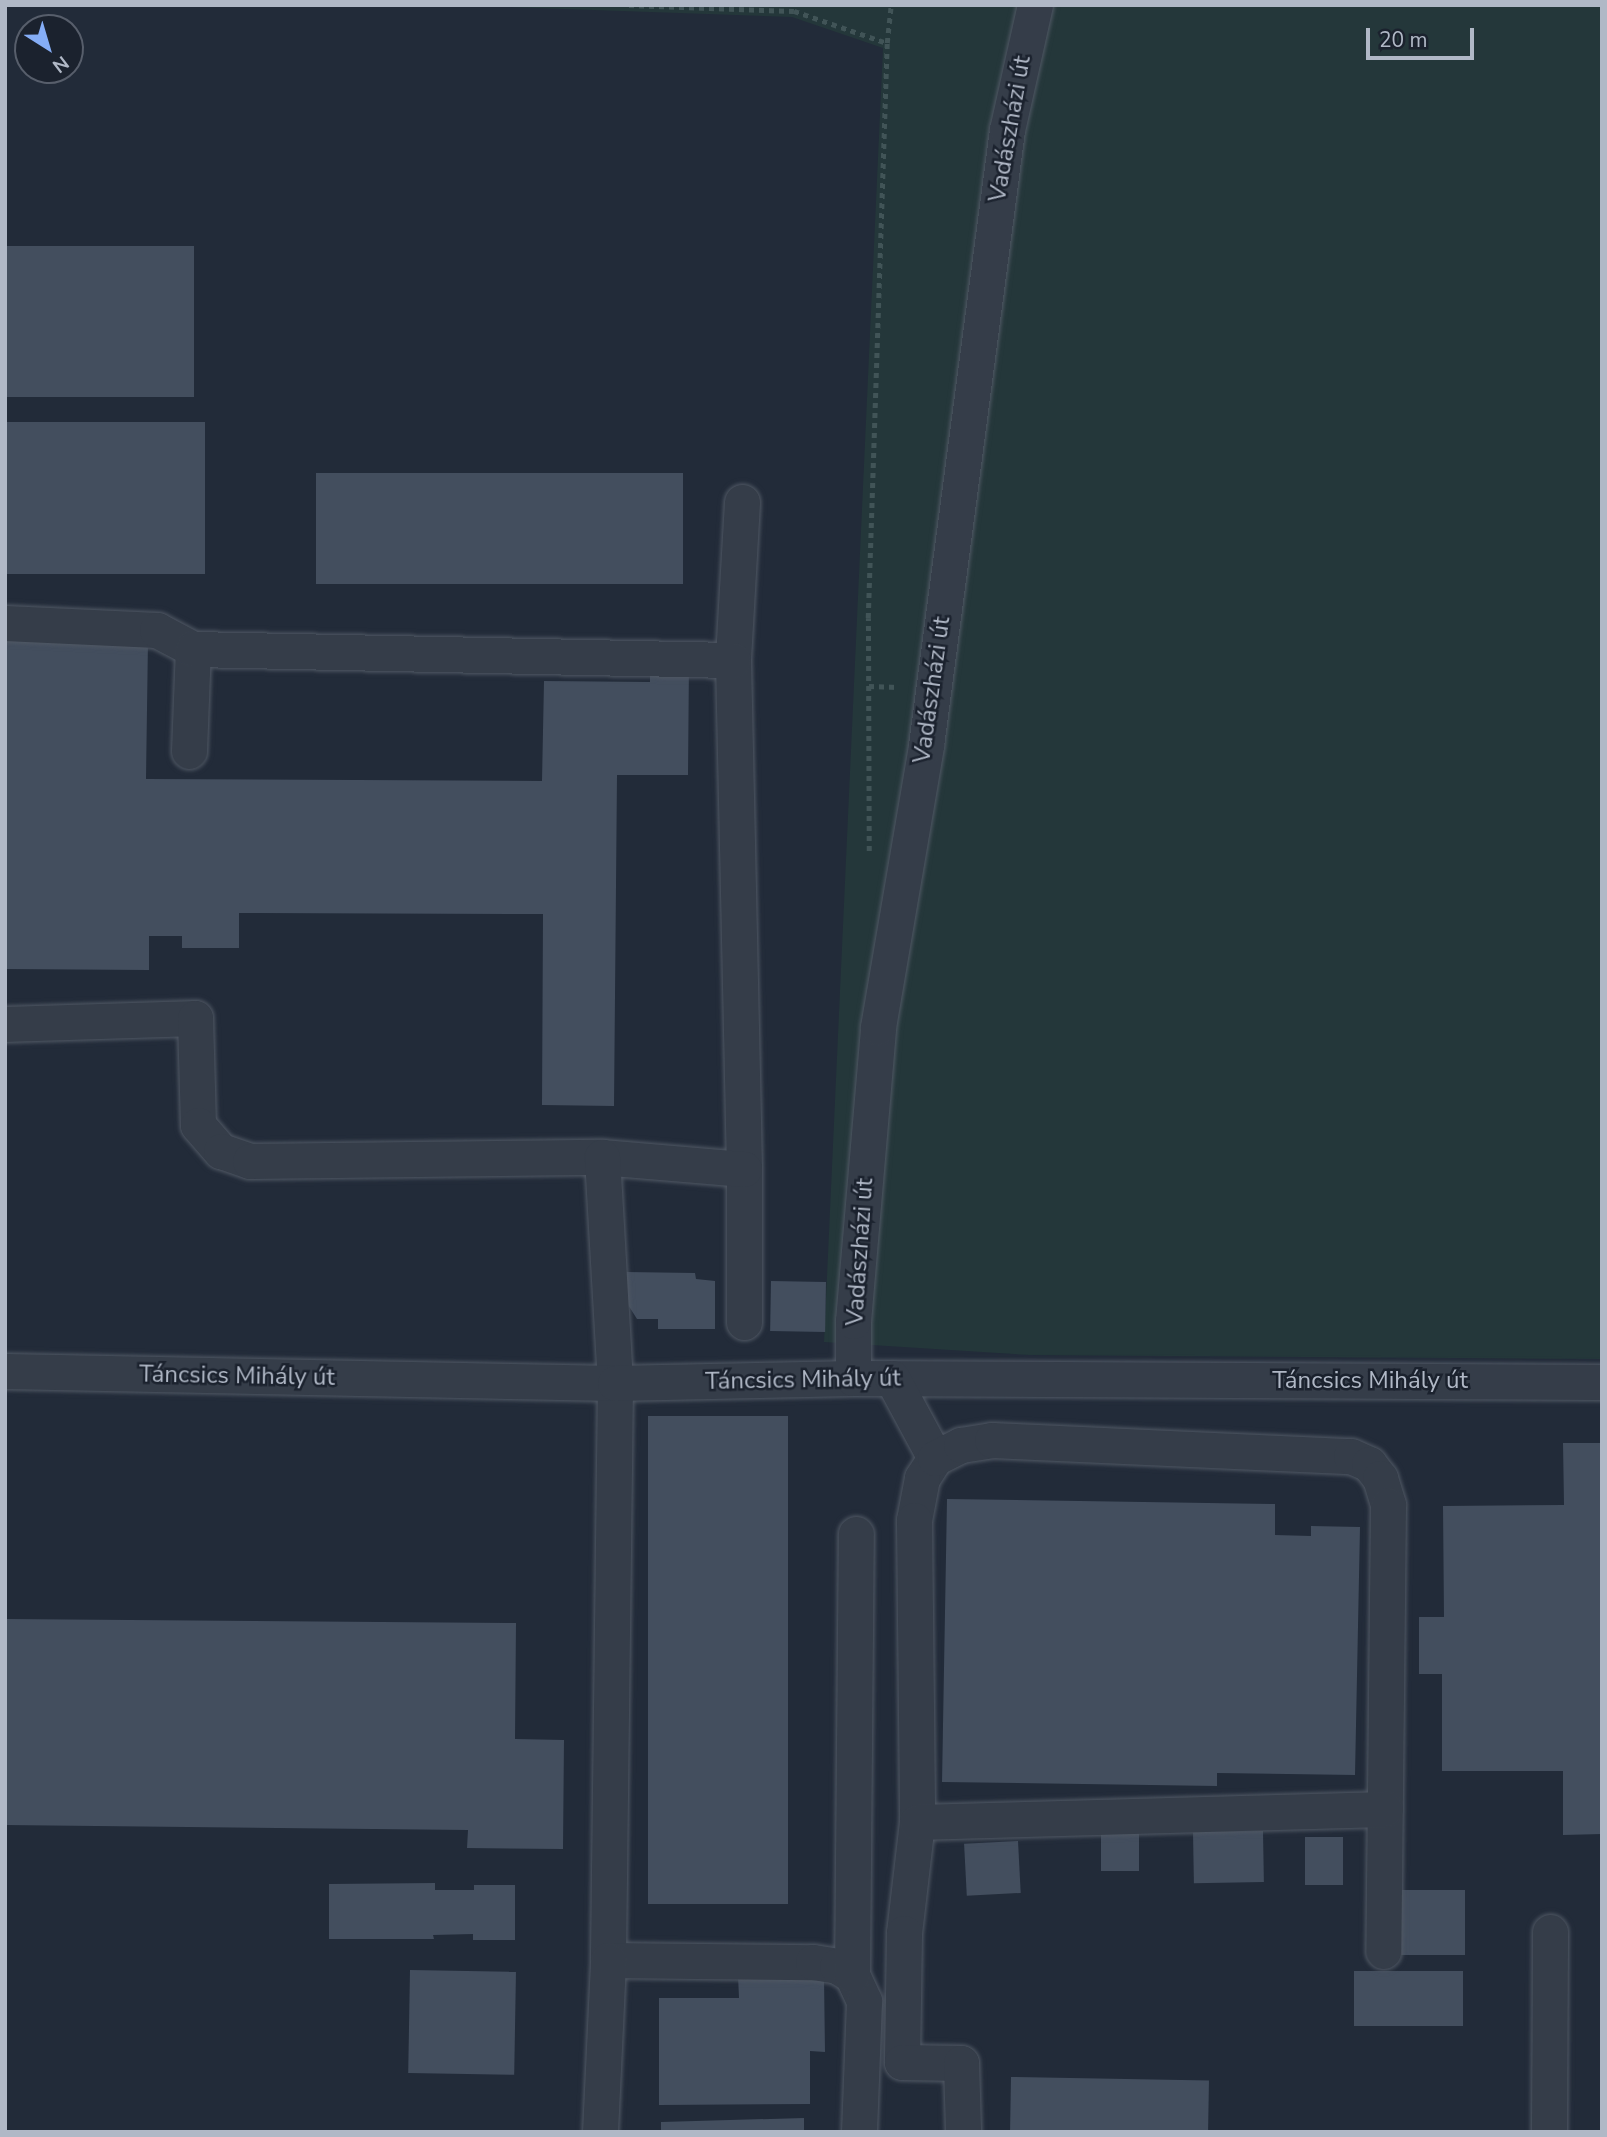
<!DOCTYPE html>
<meta charset="utf-8">
<style>
body{margin:0}
#map{position:relative;width:1607px;height:2137px;overflow:hidden;background:#222b39;font-family:"Nunito Sans",sans-serif}
div>[style]{position:absolute}
.green>*{inset:0;background:#24373a}
.building>*{inset:0;background:#434e5e;transform-origin:0 0}
.path>*{height:4.5px;margin-top:-2.25px;transform-origin:0;background:repeating-linear-gradient(90deg,#415457 0 5px,transparent 0 10px)}
.roads{filter:drop-shadow(0 0 2px #505864) drop-shadow(0 0 2px #505864)}
.minor>*{height:35px;margin:-17.5px;padding:0 17.5px;transform-origin:17.5px;border-radius:17.5px;background:#353d49}
span{translate:-50% -50%;white-space:nowrap;text-align:center;line-height:1.15;-webkit-text-stroke:5px #1b222e;paint-order:stroke}
.street-label{font-size:24px;color:#b0b8c6}
.frame{position:absolute;inset:0;border:7px solid #b0b8c6;pointer-events:none}
.north{position:absolute;left:14px;top:14px;width:70px;height:70px;box-sizing:border-box;background:#1b222e;border:2px solid #575e6b;border-radius:50%;rotate:143deg;font-size:19px;font-weight:700;line-height:28px;text-align:center;color:#b0b8c6}
.north::after{content:'';display:block;margin:auto;width:24px;height:32px;background:#85adf6;clip-path:polygon(50% 0,100% 100%,50% 72%,0 100%)}
.scale{position:absolute;left:1366px;top:28px;width:108px;height:32px;box-sizing:border-box;border:4px solid #b0b8c6;border-top:0;padding-left:9px;font-size:21px;line-height:24px;white-space:nowrap;color:#b0b8c6;-webkit-text-stroke:5px #1b222e;paint-order:stroke}
</style>
<div id="map">
<div class="green">
<i style="clip-path:polygon(452px 5px,1602px 5px,1602px 1359px,1029px 1355px,824px 1342px,883px 48px,792px 17px)"></i>
</div>
<div class="building">
<i style="left:7px;top:246px;width:187px;height:151px"></i>
<i style="left:205px;top:422px;width:152px;height:200px;rotate:90deg"></i>
<i style="left:316px;top:473px;width:367px;height:111px"></i>
<i style="clip-path:polygon(5px 641px,148px 641px,146px 779px,542px 781px,544px 681px,650px 682px,650px 662px,689px 662px,688px 775px,617px 775px,614px 1106px,542px 1105px,543px 914px,239px 913px,239px 948px,182px 948px,182px 936px,149px 936px,149px 970px,5px 969px)"></i>
<i style="clip-path:polygon(626px 1272px,695px 1273px,696px 1279px,715px 1281px,715px 1329px,658px 1329px,658px 1319px,637px 1319px,625px 1300px)"></i>
<i style="left:771px;top:1281px;width:55px;height:50px;rotate:1deg"></i>
<i style="left:648px;top:1416px;width:140px;height:488px"></i>
<i style="clip-path:polygon(1563px 1443px,1602px 1443px,1602px 1834px,1563px 1835px,1563px 1771px,1442px 1771px,1442px 1674px,1419px 1674px,1419px 1617px,1444px 1617px,1443px 1506px,1564px 1505px)"></i>
<i style="clip-path:polygon(947px 1499px,1275px 1504px,1275px 1535px,1311px 1536px,1311px 1526px,1360px 1527px,1355px 1775px,1217px 1773px,1217px 1786px,942px 1782px)"></i>
<i style="clip-path:polygon(5px 1619px,516px 1623px,515px 1739px,564px 1740px,563px 1849px,467px 1848px,468px 1830px,5px 1825px)"></i>
<i style="left:1101px;top:1819px;width:38px;height:52px"></i>
<i style="left:1263px;top:1831px;width:51px;height:70px;rotate:89deg"></i>
<i style="left:1305px;top:1837px;width:38px;height:48px"></i>
<i style="left:1018px;top:1841px;width:52px;height:54px;rotate:87deg"></i>
<i style="clip-path:polygon(435px 1883px,435px 1890px,474px 1890px,474px 1885px,515px 1885px,515px 1940px,473px 1940px,473px 1934px,433px 1935px,434px 1939px,329px 1939px,329px 1884px)"></i>
<i style="left:1400px;top:1890px;width:65px;height:65px"></i>
<i style="left:410px;top:1970px;width:106px;height:103px;rotate:1deg"></i>
<i style="left:1463px;top:1971px;width:55px;height:109px;rotate:90deg"></i>
<i style="clip-path:polygon(738px 1976px,824px 1976px,825px 2052px,810px 2051px,810px 2104px,659px 2105px,659px 1998px,739px 1998px)"></i>
<i style="left:1011px;top:2077px;width:198px;height:55px;rotate:1deg"></i>
<i style="clip-path:polygon(804px 2118px,804px 2132px,661px 2132px,661px 2122px)"></i>
</div>
<div class="path">
<i style="left:629px;top:5px;width:165px;rotate:2.1deg"></i>
<i style="left:794px;top:11px;width:98px;rotate:19deg"></i>
<i style="left:869px;top:686px;width:30px;rotate:2deg"></i>
<i style="left:869px;top:851px;width:233px;rotate:-90.2deg"></i>
<i style="left:868px;top:618px;width:575px;rotate:-88.11deg"></i>
<i style="left:887px;top:43px;width:38px;rotate:-84deg"></i>
</div>
<div class="roads">
<div class="minor">
<i style="left:742px;top:502px;width:158px;rotate:93.3deg"></i>
<i style="left:733px;top:660px;width:509px;rotate:88.76deg"></i>
<i style="left:744px;top:1169px;width:153px;rotate:90deg"></i>
<i style="left:5px;top:623px;width:152px;rotate:2.6deg"></i>
<i style="left:157px;top:630px;width:41px;rotate:27.8deg"></i>
<i style="left:189px;top:751px;width:102px;rotate:-87.8deg"></i>
<i style="left:193px;top:649px;width:540px;rotate:1.17deg"></i>
<i style="left:5px;top:1024px;width:190px;rotate:-1.8deg"></i>
<i style="left:195px;top:1018px;width:107px;rotate:88.4deg"></i>
<i style="left:198px;top:1125px;width:35px;rotate:49deg"></i>
<i style="left:221px;top:1151px;width:31px;rotate:19deg"></i>
<i style="left:250px;top:1161px;width:352px;rotate:-0.7deg"></i>
<i style="left:744px;top:1169px;width:143px;rotate:-175.2deg"></i>
<i style="left:602px;top:1157px;width:226px;rotate:86.7deg"></i>
<i style="left:615px;top:1383px;width:577px;rotate:90.7deg"></i>
<i style="left:608px;top:1960px;width:205px;rotate:0.6deg"></i>
<i style="left:813px;top:1962px;width:24px;rotate:9deg"></i>
<i style="left:837px;top:1966px;width:17px;rotate:31deg"></i>
<i style="left:852px;top:1975px;width:29px;rotate:65deg"></i>
<i style="left:864px;top:2001px;width:131px;rotate:92.2deg"></i>
<i style="left:5px;top:1371px;width:610px;rotate:1.13deg"></i>
<i style="left:615px;top:1383px;width:238px;rotate:-1.2deg"></i>
<i style="left:853px;top:1378px;width:749px;rotate:0.31deg"></i>
<i style="left:853px;top:1378px;width:57px;rotate:-90deg"></i>
<i style="left:853px;top:1321px;width:295px;rotate:-85.1deg"></i>
<i style="left:878px;top:1027px;width:286px;rotate:-80.3deg"></i>
<i style="left:926px;top:745px;width:620px;rotate:-82.5deg"></i>
<i style="left:1007px;top:130px;width:128px;rotate:-77.4deg"></i>
<i style="left:892px;top:1378px;width:91px;rotate:61.7deg"></i>
<i style="left:935px;top:1458px;width:24px;rotate:123deg"></i>
<i style="left:922px;top:1478px;width:43px;rotate:100.8deg"></i>
<i style="left:914px;top:1520px;width:302px;rotate:89.4deg"></i>
<i style="left:917px;top:1822px;width:112px;rotate:96.7deg"></i>
<i style="left:904px;top:1933px;width:129px;rotate:90.9deg"></i>
<i style="left:902px;top:2062px;width:59px;rotate:1deg"></i>
<i style="left:961px;top:2063px;width:69px;rotate:88.3deg"></i>
<i style="left:935px;top:1458px;width:29px;rotate:-27deg"></i>
<i style="left:961px;top:1445px;width:31px;rotate:-9deg"></i>
<i style="left:992px;top:1440px;width:359px;rotate:2.6deg"></i>
<i style="left:1351px;top:1456px;width:20px;rotate:24deg"></i>
<i style="left:1369px;top:1464px;width:18px;rotate:52deg"></i>
<i style="left:1380px;top:1478px;width:28px;rotate:73deg"></i>
<i style="left:1388px;top:1505px;width:446px;rotate:90.6deg"></i>
<i style="left:917px;top:1822px;width:468px;rotate:-1.6deg"></i>
<i style="left:852px;top:1975px;width:441px;rotate:-89.5deg"></i>
<i style="left:600px;top:2132px;width:172px;rotate:-87.3deg"></i>
<i style="left:1549px;top:2132px;width:200px;rotate:-89.7deg"></i>
</div>
</div>
<div class="street-label">
<span style="left:1010px;top:129px;rotate:-80deg">Vadászházi út</span>
<span style="left:932px;top:690px;rotate:-82deg">Vadászházi út</span>
<span style="left:860px;top:1252px;rotate:-86deg">Vadászházi út</span>
<span style="left:237px;top:1376px;rotate:1deg">Táncsics Mihály út</span>
<span style="left:803px;top:1380px;rotate:-1deg">Táncsics Mihály út</span>
<span style="left:1370px;top:1381px">Táncsics Mihály út</span>
</div>
<div class="frame"></div>
<div class="north">N</div>
<div class="scale">20 m</div>
</div>
